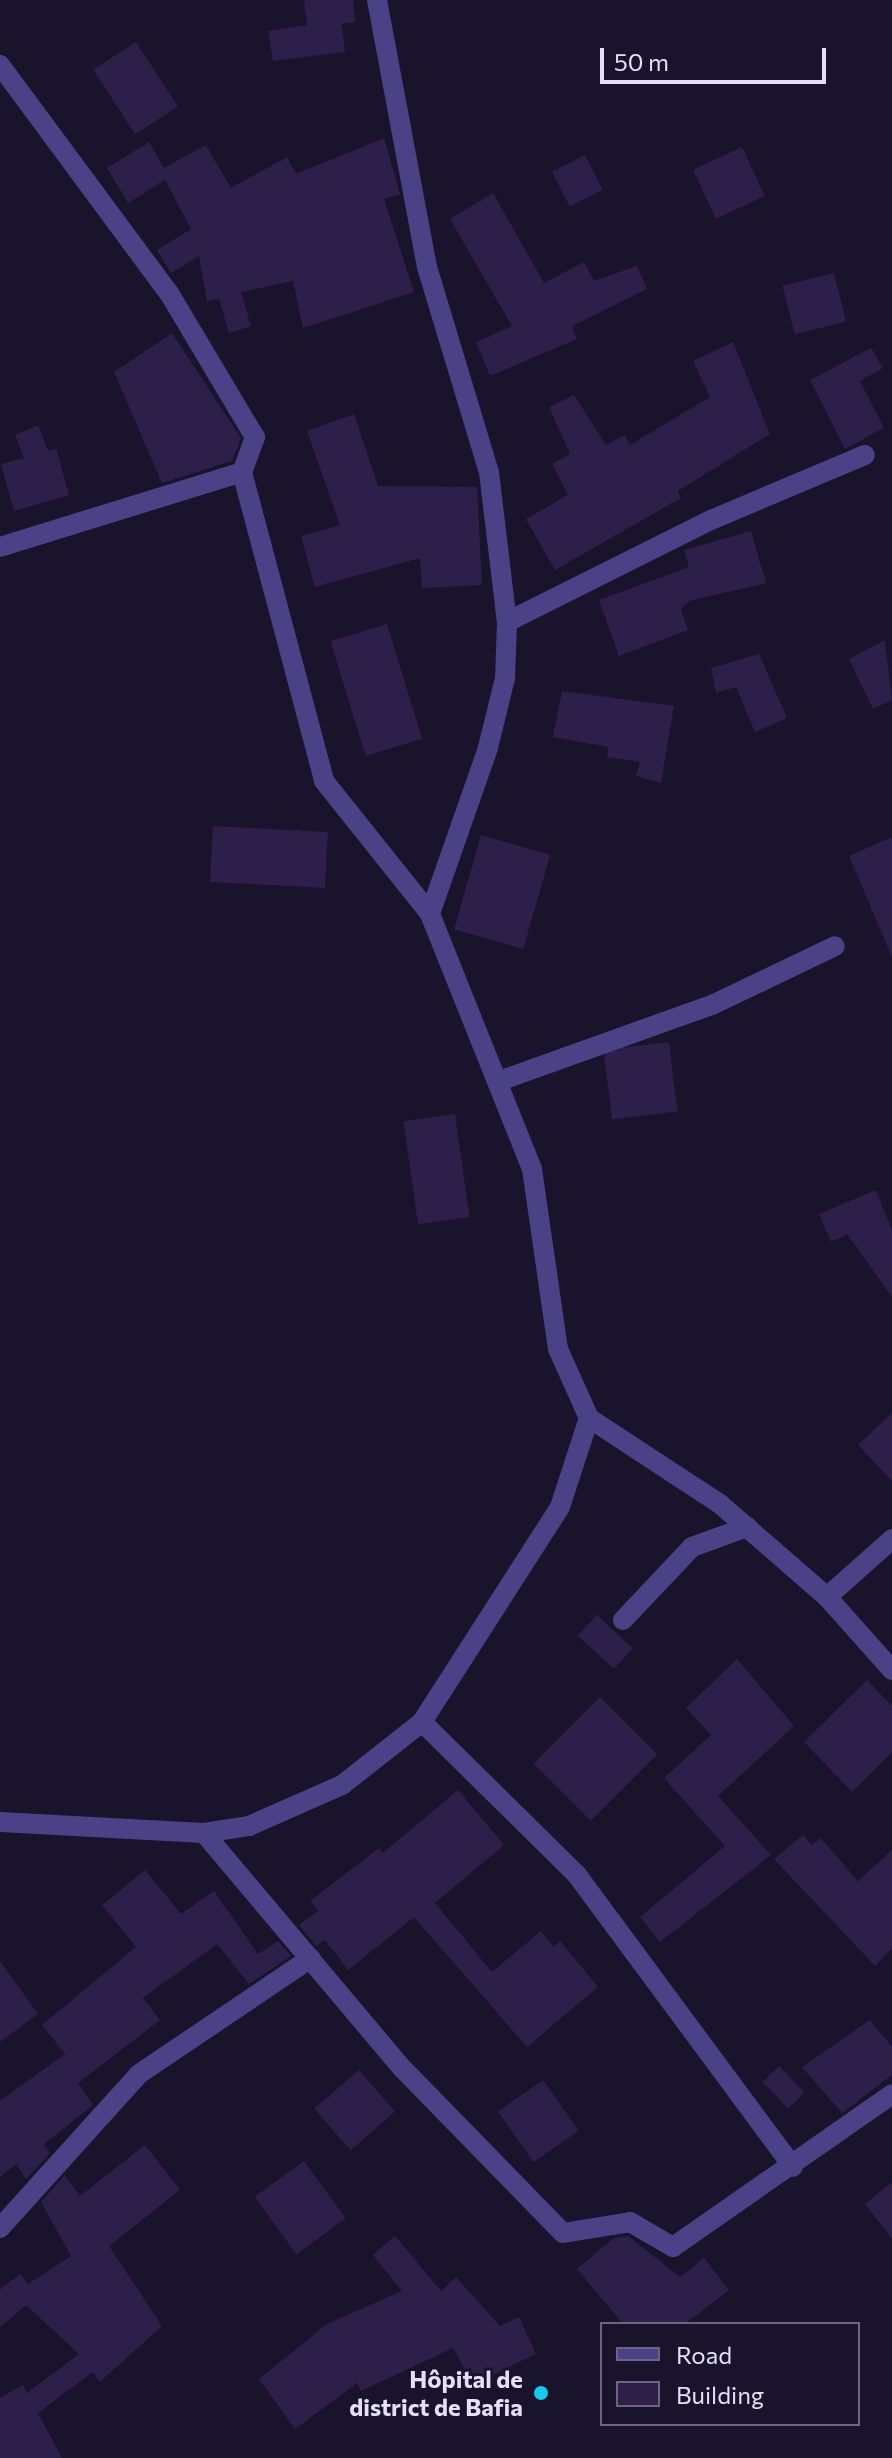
<!DOCTYPE html>
<meta charset="utf-8">
<style>
body{margin:0}
#map{position:relative;width:892px;height:2458px;overflow:hidden;background:#19132b;font-family:Commissioner,sans-serif}
div>[style]{position:absolute}
.building>*{inset:0;background:#2c204a;transform-origin:0 0}
.minor>*{height:20px;margin:-10px;padding:0 10px;transform-origin:10px;border-radius:10px;background:#4a4186}
.dots>*{width:22px;height:22px;translate:-50% -50%;box-sizing:border-box;border:4px solid #19132b;border-radius:50%}
span{translate:-50% -50%;white-space:nowrap;text-align:center;line-height:1.15;-webkit-text-stroke:6px #19132b;paint-order:stroke}
.poi-label{font-size:24px;color:#e5dffd;font-weight:700}
.right{translate:-100% -50%;text-align:right}
.legend{position:absolute;left:600px;top:2322px;width:260px;height:104px;box-sizing:border-box;background:#19132b;border:2px solid #6b657f;margin:0;padding:10px 14px;list-style:none;font-size:24px;color:#e5dffd}
.legend li{display:flex;align-items:center;gap:16px;height:40px}
.legend b{width:40px;border:2px solid #6b657f}
.scale{position:absolute;left:600px;top:48px;width:226px;height:36px;box-sizing:border-box;border:4px solid #e5dffd;border-top:0;padding-left:10px;font-size:24px;line-height:28px;white-space:nowrap;color:#e5dffd;-webkit-text-stroke:6px #19132b;paint-order:stroke}
</style>
<div id="map">
<div class="building">
<i style="clip-path:polygon(304px 0,353px 0,355px 22px,342px 24px,345px 52px,273px 61px,268px 31px,307px 25px)"></i>
<i style="left:136px;top:42px;width:77px;height:51px;rotate:57deg"></i>
<i style="clip-path:polygon(384px 138px,400px 194px,384px 199px,414px 292px,303px 328px,293px 281px,241px 292px,251px 326px,229px 333px,219px 299px,207px 301px,199px 256px,171px 273px,157px 250px,191px 229px,165px 180px,128px 203px,107px 168px,149px 142px,164px 168px,206px 145px,231px 188px,287px 157px,296px 174px)"></i>
<i style="left:742px;top:147px;width:54px;height:54px;rotate:65deg"></i>
<i style="left:585px;top:155px;width:39px;height:37px;rotate:63deg"></i>
<i style="clip-path:polygon(493px 193px,544px 283px,584px 262px,594px 281px,637px 266px,647px 289px,572px 326px,577px 339px,490px 376px,476px 342px,512px 326px,450px 219px)"></i>
<i style="left:834px;top:273px;width:50px;height:53px;rotate:76deg"></i>
<i style="clip-path:polygon(172px 333px,241px 438px,232px 461px,162px 483px,114px 372px)"></i>
<i style="clip-path:polygon(733px 342px,770px 434px,678px 491px,681px 498px,555px 570px,526px 519px,568px 495px,552px 464px,570px 454px,549px 407px,574px 395px,606px 445px,625px 435px,630px 445px,710px 397px,693px 361px)"></i>
<i style="clip-path:polygon(871px 348px,883px 368px,860px 381px,884px 428px,845px 449px,810px 380px)"></i>
<i style="clip-path:polygon(354px 414px,378px 486px,477px 487px,482px 585px,422px 588px,420px 558px,315px 587px,301px 536px,340px 525px,307px 431px)"></i>
<i style="clip-path:polygon(38px 425px,48px 451px,56px 448px,69px 495px,14px 511px,1px 464px,24px 458px,15px 435px)"></i>
<i style="clip-path:polygon(751px 531px,766px 583px,689px 601px,681px 609px,688px 630px,619px 656px,599px 600px,689px 567px,684px 550px)"></i>
<i style="left:387px;top:624px;width:120px;height:59px;rotate:73deg"></i>
<i style="clip-path:polygon(885px 640px,892px 700px,873px 709px,849px 659px)"></i>
<i style="clip-path:polygon(759px 654px,787px 718px,755px 732px,736px 687px,716px 693px,711px 668px)"></i>
<i style="clip-path:polygon(562px 691px,674px 706px,661px 783px,636px 776px,640px 762px,607px 757px,608px 747px,553px 737px)"></i>
<i style="left:213px;top:826px;width:115px;height:56px;rotate:3deg"></i>
<i style="left:481px;top:835px;width:72px;height:98px;rotate:16deg"></i>
<i style="clip-path:polygon(892px 837px,892px 957px,849px 856px)"></i>
<i style="left:669px;top:1042px;width:70px;height:66px;rotate:83deg"></i>
<i style="left:455px;top:1114px;width:104px;height:52px;rotate:82deg"></i>
<i style="clip-path:polygon(876px 1190px,892px 1231px,892px 1297px,847px 1234px,831px 1242px,819px 1214px)"></i>
<i style="clip-path:polygon(892px 1413px,892px 1481px,858px 1445px)"></i>
<i style="left:597px;top:1615px;width:49px;height:28px;rotate:43deg"></i>
<i style="clip-path:polygon(737px 1659px,794px 1726px,718px 1796px,771px 1855px,660px 1942px,640px 1917px,725px 1846px,664px 1778px,711px 1735px,686px 1708px)"></i>
<i style="clip-path:polygon(867px 1680px,892px 1706px,892px 1752px,852px 1792px,804px 1742px)"></i>
<i style="left:600px;top:1697px;width:81px;height:94px;rotate:45deg"></i>
<i style="clip-path:polygon(458px 1790px,504px 1845px,435px 1903px,492px 1972px,541px 1931px,554px 1947px,560px 1941px,598px 1987px,527px 2047px,414px 1917px,348px 1970px,325px 1940px,316px 1946px,299px 1925px,318px 1911px,310px 1901px,379px 1848px,383px 1853px)"></i>
<i style="clip-path:polygon(803px 1835px,812px 1845px,821px 1838px,858px 1881px,892px 1850px,892px 1948px,875px 1966px,774px 1859px)"></i>
<i style="clip-path:polygon(145px 1870px,181px 1914px,214px 1891px,258px 1954px,278px 1941px,291px 1956px,249px 1984px,217px 1944px,143px 1998px,160px 2020px,78px 2083px,93px 2105px,44px 2144px,50px 2153px,26px 2179px,16px 2164px,0 2177px,0 2101px,65px 2054px,42px 2025px,136px 1947px,102px 1905px)"></i>
<i style="clip-path:polygon(0 1961px,38px 2014px,0 2042px)"></i>
<i style="clip-path:polygon(870px 2020px,892px 2047px,892px 2075px,842px 2113px,802px 2067px)"></i>
<i style="left:779px;top:2066px;width:37px;height:23px;rotate:46deg"></i>
<i style="left:359px;top:2070px;width:55px;height:59px;rotate:49deg"></i>
<i style="left:543px;top:2080px;width:62px;height:55px;rotate:55deg"></i>
<i style="clip-path:polygon(145px 2145px,180px 2190px,109px 2246px,162px 2326px,100px 2382px,93px 2372px,38px 2413px,62px 2458px,0 2458px,0 2398px,23px 2385px,27px 2393px,79px 2354px,26px 2305px,0 2327px,0 2289px,20px 2274px,28px 2284px,71px 2256px,41px 2202px,65px 2175px,80px 2196px)"></i>
<i style="left:304px;top:2161px;width:71px;height:61px;rotate:54deg"></i>
<i style="clip-path:polygon(892px 2182px,892px 2239px,865px 2204px)"></i>
<i style="clip-path:polygon(395px 2236px,441px 2291px,456px 2277px,500px 2326px,519px 2317px,536px 2354px,473px 2384px,453px 2348px,361px 2391px,357px 2383px,295px 2429px,259px 2379px,327px 2324px,402px 2291px,373px 2255px)"></i>
<i style="clip-path:polygon(628px 2236px,680px 2277px,704px 2258px,729px 2290px,685px 2324px,623px 2324px,577px 2269px,614px 2238px)"></i>
</div>
<div class="minor">
<i style="left:377px;top:0;width:272px;rotate:79.4deg"></i>
<i style="left:427px;top:267px;width:214px;rotate:73.2deg"></i>
<i style="left:489px;top:472px;width:151px;rotate:83.2deg"></i>
<i style="left:507px;top:622px;width:56px;rotate:92deg"></i>
<i style="left:505px;top:678px;width:72px;rotate:103.7deg"></i>
<i style="left:488px;top:748px;width:176px;rotate:109.3deg"></i>
<i style="left:430px;top:914px;width:275px;rotate:68.2deg"></i>
<i style="left:532px;top:1169px;width:182px;rotate:81.8deg"></i>
<i style="left:558px;top:1349px;width:76px;rotate:65.8deg"></i>
<i style="left:0;top:65px;width:284px;rotate:53.5deg"></i>
<i style="left:169px;top:293px;width:168px;rotate:59.2deg"></i>
<i style="left:255px;top:437px;width:37px;rotate:110deg"></i>
<i style="left:0;top:547px;width:253px;rotate:-17.2deg"></i>
<i style="left:242px;top:472px;width:320px;rotate:75.1deg"></i>
<i style="left:324px;top:781px;width:170px;rotate:51.4deg"></i>
<i style="left:507px;top:622px;width:228px;rotate:-26.6deg"></i>
<i style="left:711px;top:520px;width:167px;rotate:-22.9deg"></i>
<i style="left:502px;top:1080px;width:223px;rotate:-19.7deg"></i>
<i style="left:712px;top:1005px;width:136px;rotate:-25.6deg"></i>
<i style="left:827px;top:1597px;width:87px;rotate:-41.7deg"></i>
<i style="left:623px;top:1620px;width:100px;rotate:-46.6deg"></i>
<i style="left:692px;top:1547px;width:59px;rotate:-20deg"></i>
<i style="left:422px;top:1722px;width:218px;rotate:44.6deg"></i>
<i style="left:577px;top:1875px;width:363px;rotate:53.5deg"></i>
<i style="left:0;top:1822px;width:204px;rotate:3.1deg"></i>
<i style="left:204px;top:1833px;width:46px;rotate:-8.8deg"></i>
<i style="left:249px;top:1826px;width:102px;rotate:-23.8deg"></i>
<i style="left:342px;top:1785px;width:102px;rotate:-38.2deg"></i>
<i style="left:422px;top:1722px;width:255px;rotate:-57.3deg"></i>
<i style="left:560px;top:1507px;width:94px;rotate:-72deg"></i>
<i style="left:589px;top:1418px;width:157px;rotate:33.3deg"></i>
<i style="left:720px;top:1504px;width:142px;rotate:41deg"></i>
<i style="left:827px;top:1597px;width:98px;rotate:48.3deg"></i>
<i style="left:204px;top:1833px;width:309px;rotate:49.9deg"></i>
<i style="left:403px;top:2069px;width:229px;rotate:45.7deg"></i>
<i style="left:563px;top:2233px;width:68px;rotate:-9.3deg"></i>
<i style="left:630px;top:2222px;width:50px;rotate:30.2deg"></i>
<i style="left:673px;top:2247px;width:267px;rotate:-34.9deg"></i>
<i style="left:0;top:2228px;width:207px;rotate:-47.9deg"></i>
<i style="left:139px;top:2074px;width:207px;rotate:-34deg"></i>
</div>
<div class="dots">
<i style="left:541px;top:2393px;background:#18c8f0"></i>
</div>
<div class="poi-label">
<span class="right" style="left:523px;top:2393px">Hôpital de<br>district de Bafia</span>
</div>
<ul class="legend">
<li><b style="height:10px;background:#4a4186"></b>Road</li>
<li><b style="height:22px;background:#2c204a"></b>Building</li>
</ul>
<div class="scale">50 m</div>
</div>
